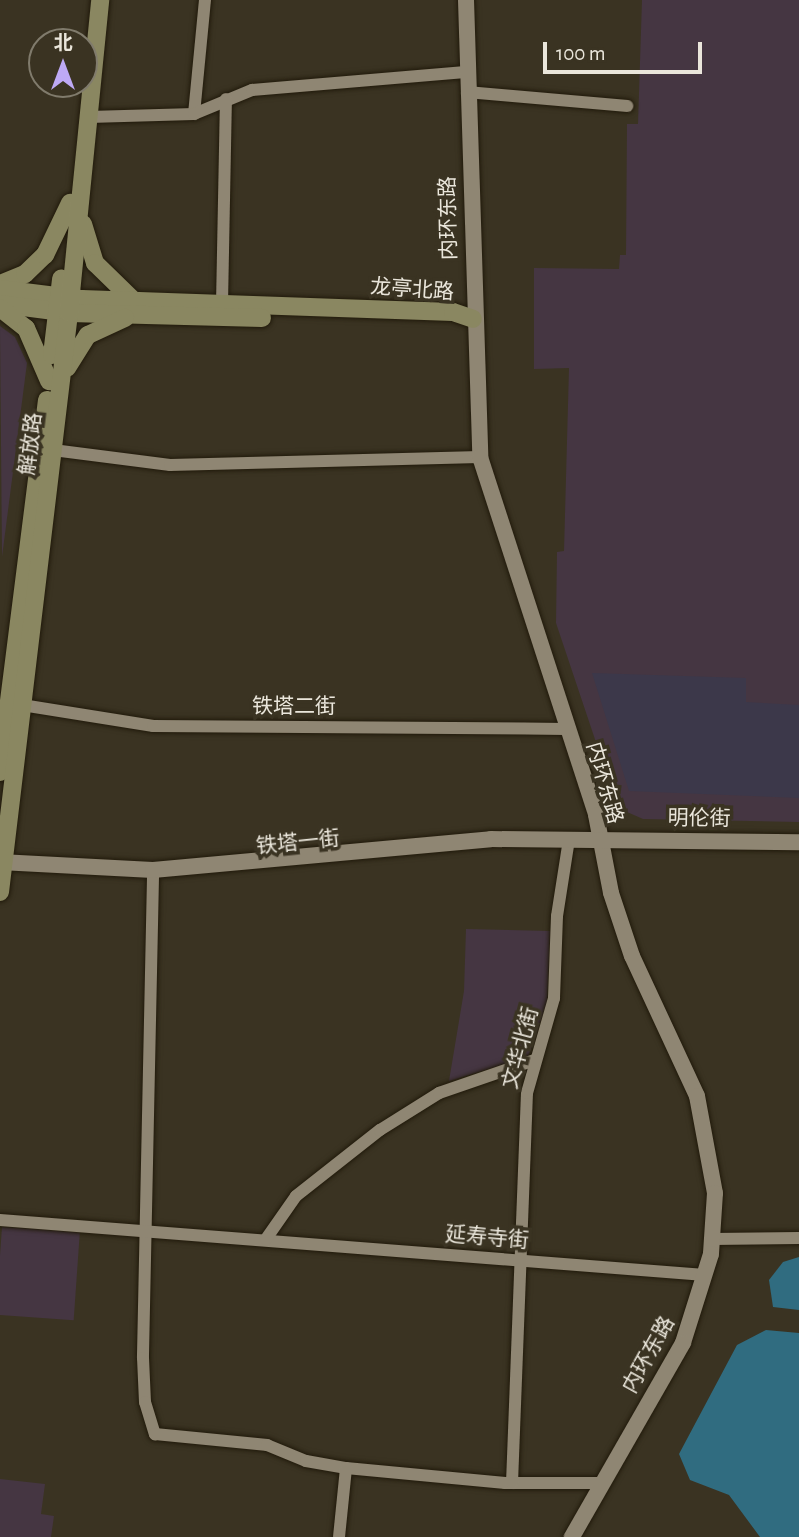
<!DOCTYPE html>
<meta charset="utf-8">
<style>
body{margin:0}
#map{position:relative;width:799px;height:1537px;overflow:hidden;background:#3a3322;font-family:"Alegreya Sans","Noto Sans SC",sans-serif}
div>[style]{position:absolute}
.education>*{inset:0;background:#453642;transform-origin:0 0}
.medical>*{inset:0;background:#3c384a}
.water>*{inset:0;background:#306c80}
.roads{filter:drop-shadow(0 0 2px #211a0b) drop-shadow(0 0 2px #211a0b)}
.minor>*{height:12px;margin:-6px;padding:0 6px;transform-origin:6px;border-radius:6px;background:#8f8673}
.tertiary>*{height:16px;margin:-8px;padding:0 8px;transform-origin:8px;border-radius:8px;background:#8f8673}
.secondary>*{height:18px;margin:-9px;padding:0 9px;transform-origin:9px;border-radius:9px;background:#8a8761}
span{translate:-50% -50%;white-space:nowrap;text-align:center;line-height:1.15;-webkit-text-stroke:7px #3a3322;paint-order:stroke}
.street-label{font-size:21px;color:#eae6db}
.north{position:absolute;left:28px;top:28px;width:70px;height:70px;box-sizing:border-box;background:#3a3322;border:2px solid #807b6c;border-radius:50%;rotate:0deg;font-size:19px;font-weight:700;line-height:28px;text-align:center;color:#eae6db}
.north::after{content:'';display:block;margin:auto;width:24px;height:32px;background:#bea9f5;clip-path:polygon(50% 0,100% 100%,50% 72%,0 100%)}
.scale{position:absolute;left:543px;top:42px;width:159px;height:32px;box-sizing:border-box;border:4px solid #eae6db;border-top:0;padding-left:9px;font-size:21px;line-height:24px;white-space:nowrap;color:#eae6db;-webkit-text-stroke:5px #3a3322;paint-order:stroke}
</style>
<div id="map">
<div class="education">
<i style="clip-path:polygon(642px 0,799px 0,799px 822px,643px 819px,618px 808px,556px 623px,557px 552px,564px 551px,569px 368px,534px 369px,534px 268px,619px 269px,620px 255px,626px 255px,627px 124px,638px 124px)"></i>
<i style="clip-path:polygon(0 326px,15px 337px,27px 363px,2px 557px)"></i>
<i style="clip-path:polygon(466px 929px,550px 931px,547px 1003px,528px 1057px,449px 1081px,464px 991px)"></i>
<i style="left:2px;top:1227px;width:78px;height:88px;rotate:4deg"></i>
<i style="clip-path:polygon(0 1479px,45px 1484px,41px 1514px,54px 1516px,51px 1537px,0 1537px)"></i>
</div>
<div class="medical">
<i style="clip-path:polygon(592px 673px,746px 678px,746px 702px,799px 705px,799px 798px,629px 791px)"></i>
</div>
<div class="water">
<i style="clip-path:polygon(799px 1257px,799px 1310px,773px 1307px,769px 1280px,783px 1262px)"></i>
<i style="clip-path:polygon(766px 1330px,799px 1333px,799px 1537px,760px 1537px,729px 1495px,690px 1480px,679px 1454px,737px 1345px)"></i>
</div>
<div class="roads">
<div class="minor">
<i style="left:467px;top:92px;width:161px;rotate:5deg"></i>
<i style="left:194px;top:114px;width:115px;rotate:-84.5deg"></i>
<i style="left:89px;top:117px;width:105px;rotate:-1.6deg"></i>
<i style="left:194px;top:114px;width:63px;rotate:-22.5deg"></i>
<i style="left:252px;top:90px;width:217px;rotate:-4.8deg"></i>
<i style="left:222px;top:304px;width:205px;rotate:-88.9deg"></i>
<i style="left:53px;top:450px;width:118px;rotate:7.3deg"></i>
<i style="left:170px;top:465px;width:310px;rotate:-1.5deg"></i>
<i style="left:22px;top:705px;width:133px;rotate:9.1deg"></i>
<i style="left:153px;top:726px;width:413px;rotate:0.4deg"></i>
<i style="left:153px;top:877px;width:481px;rotate:91.2deg"></i>
<i style="left:143px;top:1358px;width:44px;rotate:87.4deg"></i>
<i style="left:145px;top:1402px;width:34px;rotate:73deg"></i>
<i style="left:155px;top:1434px;width:113px;rotate:5.6deg"></i>
<i style="left:267px;top:1445px;width:42px;rotate:22.3deg"></i>
<i style="left:306px;top:1461px;width:41px;rotate:9.9deg"></i>
<i style="left:346px;top:1468px;width:160px;rotate:5.4deg"></i>
<i style="left:505px;top:1483px;width:94px"></i>
<i style="left:0;top:1220px;width:707px;rotate:4.46deg"></i>
<i style="left:266px;top:1239px;width:52px;rotate:-55.1deg"></i>
<i style="left:296px;top:1196px;width:107px;rotate:-38.2deg"></i>
<i style="left:380px;top:1130px;width:70px;rotate:-32.1deg"></i>
<i style="left:439px;top:1093px;width:102px;rotate:-19deg"></i>
<i style="left:712px;top:1239px;width:87px;rotate:-0.7deg"></i>
<i style="left:512px;top:1483px;width:390px;rotate:-87.8deg"></i>
<i style="left:527px;top:1093px;width:99px;rotate:-74.1deg"></i>
<i style="left:554px;top:998px;width:82px;rotate:-87.9deg"></i>
<i style="left:557px;top:916px;width:71px;rotate:-81.1deg"></i>
<i style="left:339px;top:1537px;width:69px;rotate:-84.2deg"></i>
</div>
<div class="tertiary">
<i style="left:466px;top:0;width:457px;rotate:88.2deg"></i>
<i style="left:480px;top:457px;width:376px;rotate:72deg"></i>
<i style="left:596px;top:815px;width:79px;rotate:79.1deg"></i>
<i style="left:611px;top:893px;width:66px;rotate:71.6deg"></i>
<i style="left:632px;top:956px;width:154px;rotate:65.1deg"></i>
<i style="left:697px;top:1096px;width:99px;rotate:79.5deg"></i>
<i style="left:715px;top:1193px;width:61px;rotate:93.8deg"></i>
<i style="left:711px;top:1254px;width:93px;rotate:107.5deg"></i>
<i style="left:683px;top:1343px;width:224px;rotate:119.8deg"></i>
<i style="left:0;top:862px;width:153px;rotate:3deg"></i>
<i style="left:153px;top:870px;width:339px;rotate:-5.2deg"></i>
<i style="left:491px;top:839px;width:308px;rotate:0.6deg"></i>
</div>
<div class="secondary">
<i style="left:83px;top:224px;width:41px;rotate:72.9deg"></i>
<i style="left:95px;top:263px;width:53px;rotate:44.2deg"></i>
<i style="left:0;top:284px;width:27px;rotate:-22deg"></i>
<i style="left:25px;top:274px;width:28px;rotate:-44deg"></i>
<i style="left:45px;top:255px;width:58px;rotate:-64.3deg"></i>
<i style="left:0;top:289px;width:83px;rotate:7deg"></i>
<i style="left:82px;top:299px;width:371px;rotate:2deg"></i>
<i style="left:453px;top:312px;width:21px;rotate:19deg"></i>
<i style="left:0;top:304px;width:70px;rotate:7.4deg"></i>
<i style="left:69px;top:313px;width:193px;rotate:1.5deg"></i>
<i style="left:0;top:308px;width:33px;rotate:38deg"></i>
<i style="left:26px;top:328px;width:58px;rotate:66.5deg"></i>
<i style="left:52px;top:355px;width:77px;rotate:-83.2deg"></i>
<i style="left:67px;top:368px;width:39px;rotate:-58deg"></i>
<i style="left:88px;top:335px;width:41px;rotate:-24.7deg"></i>
<i style="left:0;top:772px;width:375px;rotate:-82.8deg"></i>
<i style="left:0;top:892px;width:583px;rotate:-83.2deg"></i>
<i style="left:69px;top:313px;width:315px;rotate:-84.3deg"></i>
</div>
</div>
<div class="street-label">
<span style="left:449px;top:218px;rotate:-91deg">内环东路</span>
<span style="left:412px;top:290px;rotate:4deg">龙亭北路</span>
<span style="left:31px;top:444px;rotate:-83deg">解放路</span>
<span style="left:294px;top:707px">铁塔二街</span>
<span style="left:604px;top:783px;rotate:74deg">内环东路</span>
<span style="left:699px;top:819px;rotate:1deg">明伦街</span>
<span style="left:298px;top:843px;rotate:-6deg">铁塔一街</span>
<span style="left:521px;top:1048px;rotate:-75deg">文华北街</span>
<span style="left:487px;top:1238px;rotate:5deg">延寿寺街</span>
<span style="left:649px;top:1355px;rotate:-61deg">内环东路</span>
</div>
<div class="north">北</div>
<div class="scale">100 m</div>
</div>
